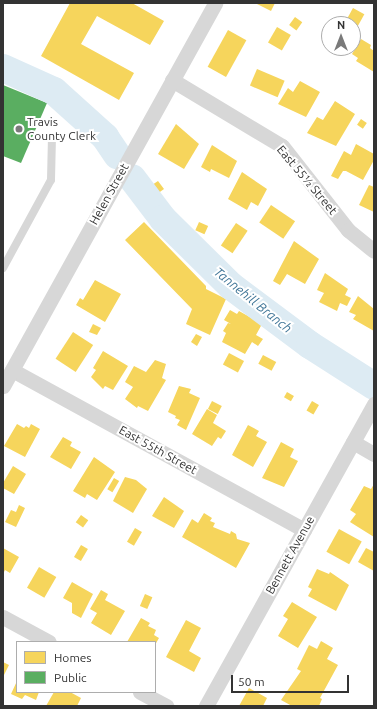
<!DOCTYPE html>
<meta charset="utf-8">
<style>
body{margin:0}
#map{position:relative;width:377px;height:709px;overflow:hidden;background:#fff;font-family:Ubuntu,sans-serif}
div>[style]{position:absolute}
.homes>*{inset:0;background:#f6d55c;transform-origin:0 0}
.public>*{inset:0;background:#5aae61}
.river>*{height:28px;margin:-14px;padding:0 14px;transform-origin:14px;border-radius:14px;background:#ddebf3}
.lane>*{height:8px;margin:-4px;padding:0 4px;transform-origin:4px;border-radius:4px;background:#d7d7d7}
.street>*{height:15px;margin:-7.5px;padding:0 7.5px;transform-origin:7.5px;border-radius:7.5px;background:#d7d7d7}
.dots>*{width:11px;height:11px;translate:-50% -50%;box-sizing:border-box;border:2px solid #fff;border-radius:50%}
span{translate:-50% -50%;white-space:nowrap;text-align:center;line-height:1.15;-webkit-text-stroke:4px #fff;paint-order:stroke}
.poi-label{font-size:12px;color:#333}
.left{translate:0 -50%;text-align:left}
.street-label{font-size:12px;color:#333}
.water-label{font-size:13px;color:#3f7597;font-style:italic}
.frame{position:absolute;inset:0;border:4px solid #333;pointer-events:none}
.legend{position:absolute;left:16px;top:641px;width:140px;height:52px;box-sizing:border-box;background:#fff;border:1px solid #adadad;margin:0;padding:5px 7px;list-style:none;font-size:12px;color:#333}
.legend li{display:flex;align-items:center;gap:8px;height:20px}
.legend b{width:20px;border:1px solid #adadad}
.north{position:absolute;left:321px;top:16px;width:40px;height:40px;box-sizing:border-box;background:#fff;border:1px solid #adadad;border-radius:50%;rotate:0deg;font-size:11px;font-weight:700;line-height:16px;text-align:center;color:#333}
.north::after{content:'';display:block;margin:auto;width:14px;height:18px;background:#7a7a7a;clip-path:polygon(50% 0,100% 100%,50% 72%,0 100%)}
.scale{position:absolute;left:231px;top:675px;width:118px;height:18px;box-sizing:border-box;border:2px solid #333;border-top:0;padding-left:5px;font-size:12px;line-height:14px;white-space:nowrap;color:#333;-webkit-text-stroke:3px #fff;paint-order:stroke}
</style>
<div id="map">
<div class="homes">
<i style="clip-path:polygon(70px 3px,132px 3px,164px 21px,150px 45px,97px 16px,81px 44px,134px 73px,119px 100px,41px 56px)"></i>
<i style="clip-path:polygon(255px 3px,275px 3px,271px 11px)"></i>
<i style="left:353px;top:8px;width:13px;height:16px;rotate:29deg"></i>
<i style="left:295px;top:17px;width:9px;height:10px;rotate:36deg"></i>
<i style="left:277px;top:27px;width:16px;height:18px;rotate:30deg"></i>
<i style="left:228px;top:30px;width:21px;height:42px;rotate:29deg"></i>
<i style="clip-path:polygon(361px 39px,371px 45px,370px 48px,374px 51px,374px 72px,356px 61px,358px 58px,352px 54px)"></i>
<i style="left:257px;top:69px;width:30px;height:18px;rotate:23deg"></i>
<i style="clip-path:polygon(300px 81px,320px 92px,306px 117px,278px 104px,288px 88px,293px 92px)"></i>
<i style="clip-path:polygon(335px 101px,355px 114px,336px 146px,307px 133px,317px 117px,323px 120px)"></i>
<i style="left:361px;top:119px;width:7px;height:7px;rotate:34deg"></i>
<i style="clip-path:polygon(176px 124px,199px 144px,184px 169px,158px 154px)"></i>
<i style="clip-path:polygon(356px 144px,374px 154px,374px 160px,363px 180px,346px 171px,343px 171px,338px 179px,331px 176px,344px 151px,351px 155px)"></i>
<i style="clip-path:polygon(212px 145px,237px 161px,229px 178px,211px 169px,210px 172px,201px 167px)"></i>
<i style="clip-path:polygon(242px 172px,267px 189px,258px 206px,251px 202px,247px 210px,228px 199px)"></i>
<i style="clip-path:polygon(158px 181px,164px 189px,157px 194px,152px 185px)"></i>
<i style="clip-path:polygon(369px 185px,374px 187px,374px 212px,359px 205px)"></i>
<i style="left:271px;top:205px;width:29px;height:21px;rotate:34deg"></i>
<i style="clip-path:polygon(144px 222px,206px 286px,206px 289px,226px 299px,210px 335px,186px 324px,192px 309px,125px 240px)"></i>
<i style="left:199px;top:222px;width:10px;height:9px;rotate:24deg"></i>
<i style="left:236px;top:223px;width:14px;height:27px;rotate:34deg"></i>
<i style="clip-path:polygon(294px 241px,319px 259px,305px 284px,287px 274px,280px 285px,273px 281px)"></i>
<i style="clip-path:polygon(325px 273px,348px 289px,345px 295px,351px 298px,347px 306px,340px 303px,337px 311px,319px 302px,324px 293px,317px 290px)"></i>
<i style="clip-path:polygon(95px 280px,121px 294px,105px 322px,76px 305px,80px 298px,83px 300px)"></i>
<i style="clip-path:polygon(358px 296px,374px 309px,374px 331px,353px 319px,356px 315px,349px 312px)"></i>
<i style="clip-path:polygon(230px 310px,237px 314px,239px 311px,262px 324px,256px 335px,263px 339px,258px 346px,252px 342px,245px 354px,222px 342px,226px 333px,223px 331px,228px 323px,231px 324px,224px 320px)"></i>
<i style="clip-path:polygon(93px 324px,101px 328px,97px 335px,89px 332px)"></i>
<i style="left:73px;top:332px;width:24px;height:32px;rotate:33deg"></i>
<i style="clip-path:polygon(196px 334px,202px 337px,197px 346px,191px 342px)"></i>
<i style="clip-path:polygon(103px 351px,128px 366px,113px 390px,105px 386px,103px 389px,91px 377px,96px 370px,93px 368px)"></i>
<i style="left:229px;top:353px;width:17px;height:13px;rotate:28deg"></i>
<i style="left:263px;top:355px;width:15px;height:10px;rotate:28deg"></i>
<i style="clip-path:polygon(155px 360px,166px 364px,162px 378px,166px 380px,148px 411px,138px 406px,137px 408px,125px 399px,133px 387px,125px 382px,134px 366px,146px 372px)"></i>
<i style="clip-path:polygon(179px 386px,191px 389px,189px 393px,200px 398px,186px 430px,177px 425px,180px 420px,175px 418px,176px 416px,168px 412px)"></i>
<i style="left:287px;top:392px;width:8px;height:6px;rotate:30deg"></i>
<i style="left:212px;top:401px;width:11px;height:9px;rotate:27deg"></i>
<i style="left:312px;top:401px;width:8px;height:11px;rotate:30deg"></i>
<i style="clip-path:polygon(207px 409px,217px 415px,213px 423px,226px 431px,221px 439px,218px 437px,212px 446px,192px 434px)"></i>
<i style="clip-path:polygon(17px 424px,24px 428px,26px 426px,29px 428px,31px 424px,40px 429px,25px 457px,4px 446px)"></i>
<i style="clip-path:polygon(248px 425px,259px 431px,256px 436px,267px 442px,253px 467px,232px 455px)"></i>
<i style="clip-path:polygon(63px 437px,72px 442px,70px 446px,81px 452px,71px 469px,50px 457px)"></i>
<i style="clip-path:polygon(281px 442px,294px 449px,290px 457px,298px 461px,284px 487px,262px 478px)"></i>
<i style="clip-path:polygon(94px 457px,115px 472px,97px 500px,87px 494px,85px 498px,73px 491px)"></i>
<i style="clip-path:polygon(13px 466px,26px 474px,14px 494px,3px 488px,3px 483px)"></i>
<i style="clip-path:polygon(125px 477px,136px 480px,147px 489px,133px 513px,113px 501px)"></i>
<i style="left:114px;top:478px;width:6px;height:13px;rotate:31deg"></i>
<i style="clip-path:polygon(374px 484px,374px 537px,350px 522px,356px 514px,350px 510px,364px 486px,371px 489px)"></i>
<i style="clip-path:polygon(164px 497px,184px 511px,174px 528px,152px 516px)"></i>
<i style="clip-path:polygon(19px 505px,25px 508px,16px 527px,5px 522px,11px 510px,16px 512px)"></i>
<i style="clip-path:polygon(204px 513px,212px 518px,210px 521px,215px 523px,213px 527px,230px 534px,231px 531px,236px 534px,237px 539px,250px 543px,236px 568px,182px 537px,192px 519px,198px 523px)"></i>
<i style="left:81px;top:515px;width:9px;height:9px;rotate:36deg"></i>
<i style="left:135px;top:528px;width:8px;height:16px;rotate:30deg"></i>
<i style="left:339px;top:529px;width:26px;height:26px;rotate:29deg"></i>
<i style="left:81px;top:545px;width:8px;height:14px;rotate:30deg"></i>
<i style="clip-path:polygon(3px 548px,19px 557px,10px 573px,5px 570px,3px 574px)"></i>
<i style="clip-path:polygon(366px 548px,374px 552px,374px 571px,358px 562px)"></i>
<i style="left:39px;top:567px;width:20px;height:24px;rotate:30deg"></i>
<i style="clip-path:polygon(317px 569px,329px 574px,330px 572px,349px 585px,336px 611px,308px 596px,312px 589px,308px 587px)"></i>
<i style="clip-path:polygon(72px 582px,93px 594px,81px 618px,72px 613px,72px 603px,63px 598px)"></i>
<i style="clip-path:polygon(101px 590px,108px 594px,105px 600px,125px 611px,111px 635px,91px 623px,97px 613px,90px 609px)"></i>
<i style="left:145px;top:594px;width:8px;height:13px;rotate:23deg"></i>
<i style="clip-path:polygon(292px 602px,317px 617px,298px 648px,278px 636px,288px 619px,283px 616px)"></i>
<i style="clip-path:polygon(141px 618px,150px 623px,148px 626px,156px 630px,154px 635px,159px 638px,155px 645px,155px 642px,127px 642px)"></i>
<i style="clip-path:polygon(186px 620px,201px 628px,189px 651px,201px 658px,194px 672px,166px 657px)"></i>
<i style="clip-path:polygon(321px 641px,333px 648px,327px 659px,338px 665px,320px 698px,322px 699px,319px 706px,292px 706px,281px 700px,301px 671px,297px 669px,309px 645px,317px 649px)"></i>
<i style="clip-path:polygon(3px 662px,9px 665px,3px 677px)"></i>
<i style="clip-path:polygon(17px 681px,17px 692px,39px 692px,36px 700px,25px 695px,22px 699px,11px 694px)"></i>
<i style="clip-path:polygon(249px 688px,267px 698px,263px 706px,239px 706px)"></i>
<i style="clip-path:polygon(54px 692px,70px 692px,81px 698px,77px 706px,46px 706px)"></i>
</div>
<div class="public">
<i style="clip-path:polygon(3px 85px,47px 103px,21px 163px,3px 156px)"></i>
</div>
<div class="river">
<i style="left:3px;top:68px;width:56px;rotate:24.3deg"></i>
<i style="left:54px;top:91px;width:69px;rotate:42deg"></i>
<i style="left:105px;top:137px;width:22px;rotate:56deg"></i>
<i style="left:132px;top:178px;width:51px;rotate:52.9deg"></i>
<i style="left:163px;top:219px;width:95px;rotate:44.6deg"></i>
<i style="left:231px;top:286px;width:99px;rotate:36.8deg"></i>
<i style="left:310px;top:345px;width:76px;rotate:32.6deg"></i>
</div>
<div class="lane">
<i style="left:3px;top:268px;width:100px;rotate:-61.4deg"></i>
<i style="left:51px;top:180px;width:43px;rotate:-88.7deg"></i>
</div>
<div class="street">
<i style="left:172px;top:80px;width:128px;rotate:31deg"></i>
<i style="left:282px;top:146px;width:107px;rotate:51.8deg"></i>
<i style="left:348px;top:230px;width:33px;rotate:39deg"></i>
<i style="left:12px;top:370px;width:333px;rotate:28.7deg"></i>
<i style="left:3px;top:386px;width:438px;rotate:-61deg"></i>
<i style="left:353px;top:442px;width:24px;rotate:30deg"></i>
<i style="left:3px;top:617px;width:52px;rotate:28.5deg"></i>
<i style="left:140px;top:692px;width:30px;rotate:28deg"></i>
<i style="left:206px;top:706px;width:346px;rotate:-60.9deg"></i>
</div>
<div class="dots">
<i style="left:19px;top:129px;background:#7a7a7a"></i>
</div>
<div class="poi-label">
<span class="left" style="left:27px;top:129px">Travis<br>County Clerk</span>
</div>
<div class="street-label">
<span style="left:307px;top:180px;rotate:50deg">East 55½ Street</span>
<span style="left:109px;top:194px;rotate:-61deg">Helen Street</span>
<span style="left:158px;top:450px;rotate:29deg">East 55th Street</span>
<span style="left:290px;top:555px;rotate:-61deg">Bennett Avenue</span>
</div>
<div class="water-label">
<span style="left:253px;top:300px;rotate:39deg">Tannehill Branch</span>
</div>
<div class="frame"></div>
<ul class="legend">
<li><b style="height:11px;background:#f6d55c"></b>Homes</li>
<li><b style="height:11px;background:#5aae61"></b>Public</li>
</ul>
<div class="north">N</div>
<div class="scale">50 m</div>
</div>
